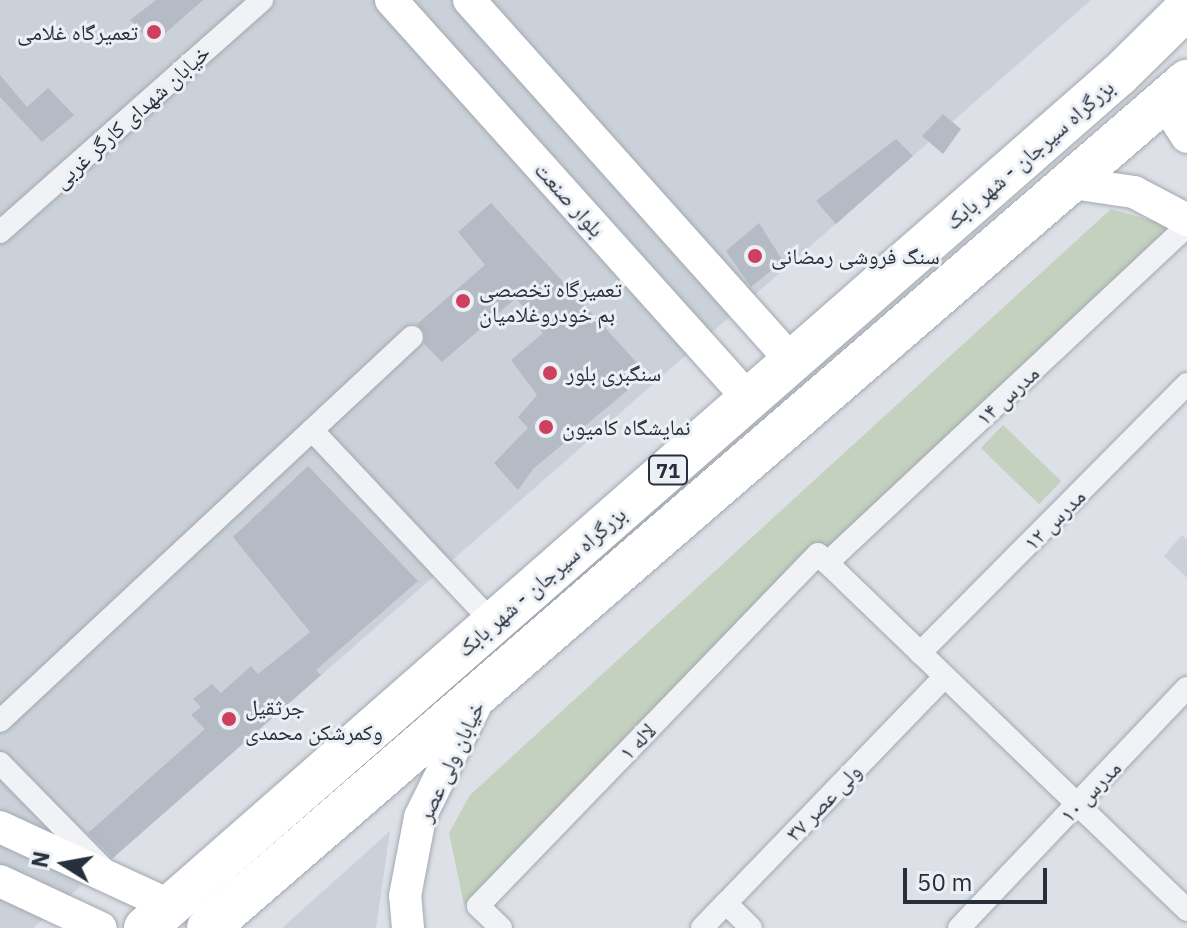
<!DOCTYPE html>
<meta charset="utf-8">
<style>
body{margin:0}
#map{position:relative;width:1187px;height:928px;overflow:hidden;background:#dde1e7;font-family:"IBM Plex Sans","Noto Naskh Arabic",sans-serif}
div>[style]{position:absolute}
.built>*{inset:0;background:#cbd1d9}
.green>*{inset:0;background:#c4d1be;transform-origin:0 0}
.building>*{inset:0;background:#b4bbc4}
.roads{filter:drop-shadow(0 0 2px #a2a8b1) drop-shadow(0 0 2px #a2a8b1)}
.street>*{height:22px;margin:-11px;padding:0 11px;transform-origin:11px;border-radius:11px;background:#f0f2f5}
.secondary>*{height:32px;margin:-16px;padding:0 16px;transform-origin:16px;border-radius:16px;background:#fff}
.highway>*{height:42px;margin:-21px;padding:0 21px;transform-origin:21px;border-radius:21px;background:#fff}
.dots>*{width:22px;height:22px;translate:-50% -50%;box-sizing:border-box;border:4px solid #ecf0f5;border-radius:50%}
span{translate:-50% -50%;white-space:nowrap;text-align:center;line-height:1.15;-webkit-text-stroke:6px #ecf0f5;paint-order:stroke}
.shield-label span{padding:2px 6px;background:#ecf0f5;border:2px solid;border-radius:6px;-webkit-text-stroke-width:0}
.shield-label{font-size:20px;color:#26303d;font-weight:700}
.poi-label{font-size:22px;color:#26303d}
.right{translate:-100% -50%;text-align:right}
.left{translate:0 -50%;text-align:left}
.street-label{font-size:22px;color:#26303d}
.north{position:absolute;left:24px;top:824px;width:80px;height:80px;-webkit-text-stroke:6px #ecf0f5;paint-order:stroke;rotate:281deg;font-size:22px;font-weight:700;line-height:32px;text-align:center;color:#26303d}
.north::after{content:'';display:block;margin:auto;width:28px;height:36px;background:#26303d;clip-path:polygon(50% 0,100% 100%,50% 72%,0 100%)}
.scale{position:absolute;left:903px;top:868px;width:144px;height:36px;box-sizing:border-box;border:4px solid #26303d;border-top:0;padding-left:10px;font-size:24px;line-height:28px;white-space:nowrap;color:#26303d;-webkit-text-stroke:6px #ecf0f5;paint-order:stroke}
</style>
<div id="map">
<div class="built">
<i style="clip-path:polygon(0 0,1091px 0,33px 928px,0 928px)"></i>
<i style="clip-path:polygon(1182px 535px,1187px 539px,1187px 578px,1164px 556px)"></i>
<i style="clip-path:polygon(390px 831px,376px 928px,282px 928px)"></i>
</div>
<div class="green">
<i style="clip-path:polygon(1111px 209px,1171px 226px,464px 905px,449px 833px,470px 795px)"></i>
<i style="left:1003px;top:425px;width:81px;height:32px;rotate:44deg"></i>
</div>
<div class="building">
<i style="clip-path:polygon(156px 0,203px 0,153px 44px,130px 20px)"></i>
<i style="clip-path:polygon(0 75px,27px 107px,48px 88px,74px 115px,42px 142px,0 97px)"></i>
<i style="clip-path:polygon(943px 114px,961px 129px,943px 154px,922px 136px)"></i>
<i style="clip-path:polygon(896px 139px,913px 156px,836px 224px,816px 201px)"></i>
<i style="clip-path:polygon(491px 203px,639px 365px,628px 390px,533px 469px,518px 490px,494px 463px,528px 428px,518px 417px,537px 395px,511px 360px,543px 333px,516px 298px,442px 362px,424px 344px,425px 333px,417px 324px,485px 265px,458px 232px)"></i>
<i style="clip-path:polygon(759px 223px,783px 261px,751px 287px,726px 251px)"></i>
<i style="clip-path:polygon(308px 466px,418px 581px,316px 670px,321px 675px,113px 858px,88px 833px,205px 729px,191px 715px,201px 707px,193px 699px,212px 684px,221px 693px,251px 666px,258px 674px,310px 632px,233px 537px)"></i>
</div>
<div class="roads">
<div class="street">
<i style="left:0;top:232px;width:350px;rotate:-41.5deg"></i>
<i style="left:312px;top:430px;width:265px;rotate:46.8deg"></i>
<i style="left:827px;top:563px;width:493px;rotate:-43.1deg"></i>
<i style="left:920px;top:653px;width:379px;rotate:-45.2deg"></i>
<i style="left:0;top:721px;width:563px;rotate:-42.99deg"></i>
<i style="left:0;top:763px;width:147px;rotate:45.6deg"></i>
<i style="left:726px;top:903px;width:35px;rotate:45deg"></i>
<i style="left:501px;top:928px;width:32px;rotate:-136deg"></i>
<i style="left:478px;top:906px;width:489px;rotate:-46deg"></i>
<i style="left:818px;top:554px;width:513px;rotate:43.97deg"></i>
<i style="left:702px;top:928px;width:349px;rotate:-46deg"></i>
<i style="left:959px;top:928px;width:331px;rotate:-46.5deg"></i>
</div>
<div class="secondary">
<i style="left:391px;top:0;width:536px;rotate:48.1deg"></i>
<i style="left:469px;top:0;width:484px;rotate:48.2deg"></i>
<i style="left:1163px;top:100px;width:44px;rotate:57deg"></i>
<i style="left:1066px;top:182px;width:69px;rotate:8.4deg"></i>
<i style="left:1134px;top:192px;width:60px;rotate:27.8deg"></i>
<i style="left:0;top:827px;width:188px;rotate:24.8deg"></i>
<i style="left:0;top:881px;width:111px;rotate:25deg"></i>
<i style="left:408px;top:928px;width:32px;rotate:-95deg"></i>
<i style="left:405px;top:896px;width:80px;rotate:-79.2deg"></i>
<i style="left:420px;top:817px;width:128px;rotate:-63.6deg"></i>
</div>
<div class="highway">
<i style="left:145px;top:928px;width:1296px;rotate:-41.22deg"></i>
<i style="left:1120px;top:74px;width:94px;rotate:-44.6deg"></i>
<i style="left:208px;top:928px;width:1295px;rotate:-40.87deg"></i>
</div>
</div>
<div class="dots">
<i style="left:154px;top:32px;background:#cd405f"></i>
<i style="left:755px;top:256px;background:#cd405f"></i>
<i style="left:463px;top:301px;background:#cd405f"></i>
<i style="left:550px;top:373px;background:#cd405f"></i>
<i style="left:546px;top:427px;background:#cd405f"></i>
<i style="left:229px;top:719px;background:#cd405f"></i>
</div>
<div class="shield-label">
<span style="left:668px;top:470px">71</span>
</div>
<div class="poi-label">
<span class="right" style="left:138px;top:32px">تعمیرگاه غلامی</span>
<span class="left" style="left:771px;top:256px">سنگ فروشی رمضانی</span>
<span class="left" style="left:479px;top:301px">تعمیرگاه تخصصی<br>بم خودروغلامیان</span>
<span class="left" style="left:566px;top:373px">سنگبری بلور</span>
<span class="left" style="left:562px;top:427px">نمایشگاه کامیون</span>
<span class="left" style="left:245px;top:719px">جرثقیل<br>وکمرشکن محمدی</span>
</div>
<div class="street-label">
<span style="left:131px;top:116px;rotate:-42deg">خیابان شهدای کارگر غربی</span>
<span style="left:1029px;top:154px;rotate:-41deg">بزرگراه سیرجان - شهر بابک</span>
<span style="left:570px;top:199px;rotate:48deg">بلوار صنعت</span>
<span style="left:1007px;top:395px;rotate:-43deg">مدرس ۱۴</span>
<span style="left:1054px;top:519px;rotate:-45deg">مدرس ۱۲</span>
<span style="left:541px;top:581px;rotate:-41deg">بزرگراه سیرجان - شهر بابک</span>
<span style="left:637px;top:741px;rotate:-46deg">لاله ۱</span>
<span style="left:450px;top:761px;rotate:-65deg">خیابان ولی عصر</span>
<span style="left:1090px;top:791px;rotate:-46deg">مدرس ۱۰</span>
<span style="left:823px;top:802px;rotate:-46deg">ولی عصر ۳۷</span>
</div>
<div class="north">N</div>
<div class="scale">50 m</div>
</div>
